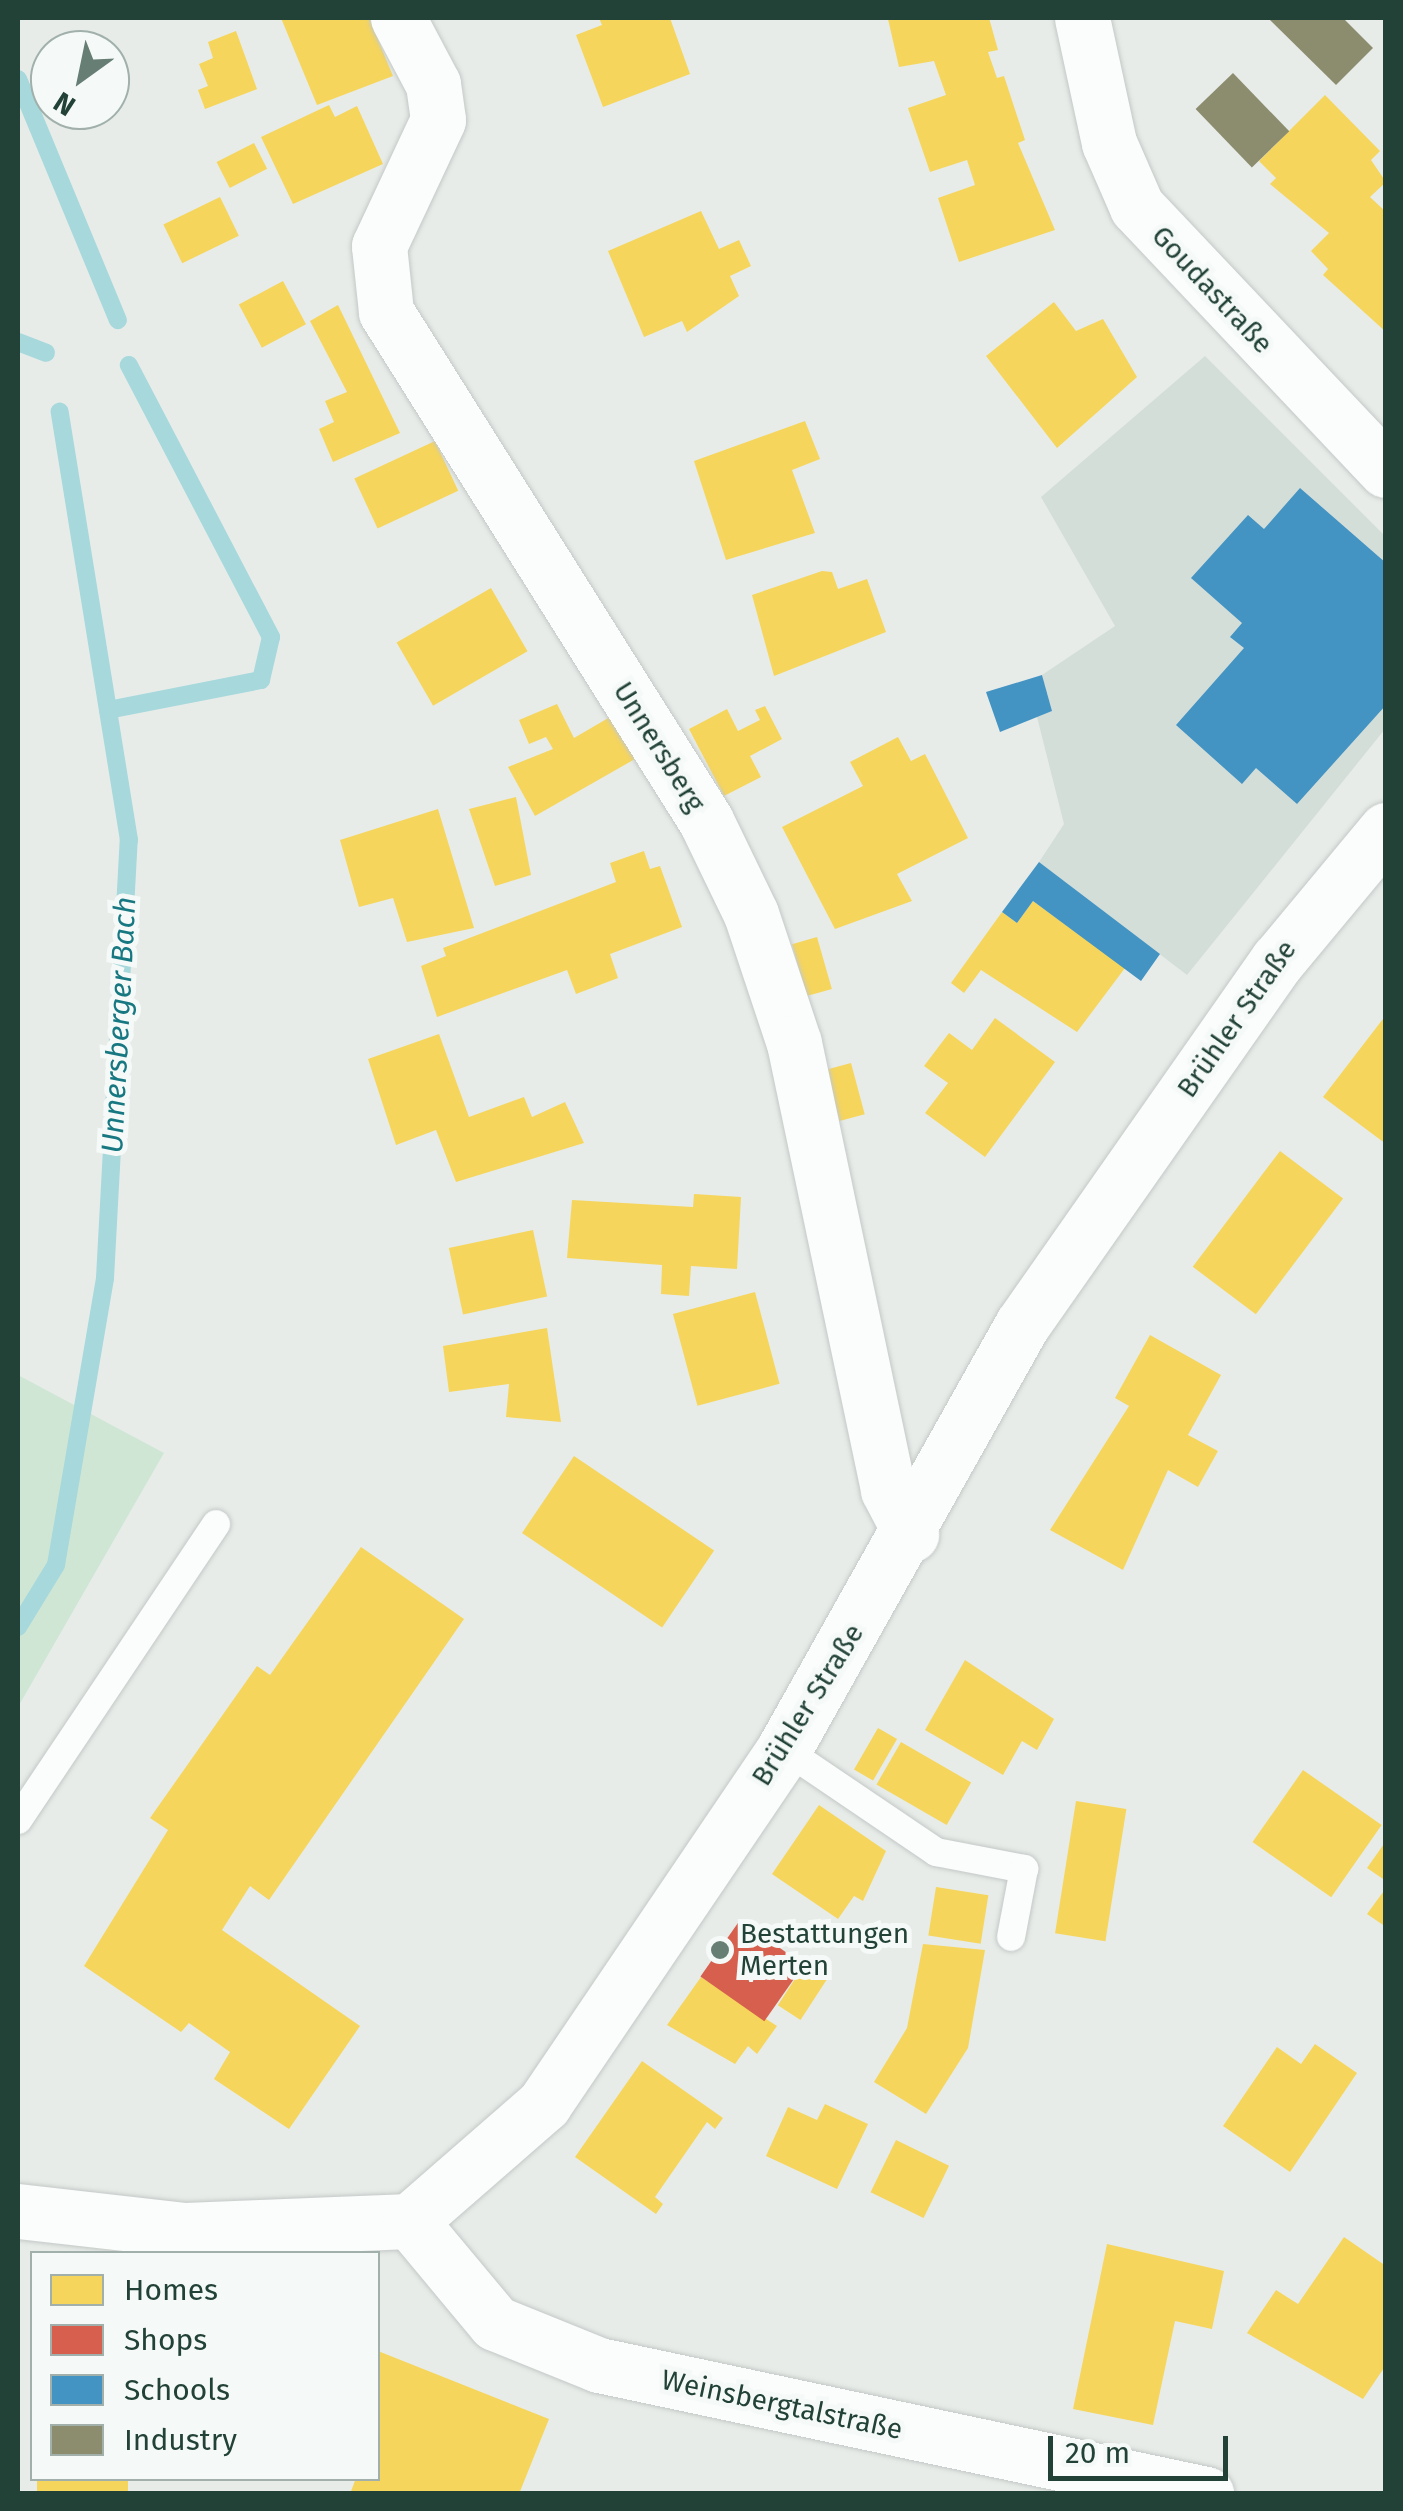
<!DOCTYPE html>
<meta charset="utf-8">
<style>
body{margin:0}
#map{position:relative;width:1403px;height:2511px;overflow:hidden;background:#e7ece9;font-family:"Fira Sans",sans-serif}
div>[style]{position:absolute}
.built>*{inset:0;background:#d4ded9}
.green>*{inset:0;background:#cfe6d5}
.homes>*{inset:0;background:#f6d55c;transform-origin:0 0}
.shops>*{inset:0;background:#d6604d;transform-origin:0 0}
.schools>*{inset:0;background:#4393c3}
.industry>*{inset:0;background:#8c8c6e;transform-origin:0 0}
.stream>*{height:18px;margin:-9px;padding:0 9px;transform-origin:9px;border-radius:9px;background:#a6d8dc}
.roads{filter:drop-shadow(0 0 2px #c4c9c6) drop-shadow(0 0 2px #c4c9c6)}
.lane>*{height:28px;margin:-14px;padding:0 14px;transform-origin:14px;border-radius:14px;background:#fbfcfc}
.street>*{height:55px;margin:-27.5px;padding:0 27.5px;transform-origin:27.5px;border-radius:27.5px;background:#fbfcfc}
.secondary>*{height:55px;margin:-27.5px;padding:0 27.5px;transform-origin:27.5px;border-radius:27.5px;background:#fbfcfc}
.dots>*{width:28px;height:28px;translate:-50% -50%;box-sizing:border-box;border:5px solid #f5faf8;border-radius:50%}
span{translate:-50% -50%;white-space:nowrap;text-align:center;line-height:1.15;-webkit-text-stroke:10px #f5faf8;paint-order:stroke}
.street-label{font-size:28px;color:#224237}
.poi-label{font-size:28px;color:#224237}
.left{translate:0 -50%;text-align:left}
.water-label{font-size:30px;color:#187882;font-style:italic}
.frame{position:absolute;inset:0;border:20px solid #224237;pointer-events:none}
.legend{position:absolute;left:30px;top:2251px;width:350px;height:230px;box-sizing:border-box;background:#f5faf8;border:2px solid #a1b0ab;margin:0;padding:12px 18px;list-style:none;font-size:30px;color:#224237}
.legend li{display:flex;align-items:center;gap:20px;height:50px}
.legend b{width:50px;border:2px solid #a1b0ab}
.north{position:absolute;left:30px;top:30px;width:100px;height:100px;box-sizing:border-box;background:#f5faf8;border:2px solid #a1b0ab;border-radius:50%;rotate:213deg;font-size:28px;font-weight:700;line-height:40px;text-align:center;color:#224237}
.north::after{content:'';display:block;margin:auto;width:35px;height:45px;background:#677e75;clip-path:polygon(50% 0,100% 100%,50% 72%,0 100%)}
.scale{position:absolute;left:1048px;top:2436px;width:180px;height:45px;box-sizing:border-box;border:5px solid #224237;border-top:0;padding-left:12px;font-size:30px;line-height:35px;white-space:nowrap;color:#224237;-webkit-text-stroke:8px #f5faf8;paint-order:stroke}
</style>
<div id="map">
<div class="built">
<i style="clip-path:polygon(1205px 356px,1385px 536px,1385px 729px,1187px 975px,1039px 862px,1064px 824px,1037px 717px,1052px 711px,1042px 675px,1115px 626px,1041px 497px)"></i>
</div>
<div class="green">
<i style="clip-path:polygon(18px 1375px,164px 1453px,18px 1707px)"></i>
</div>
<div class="homes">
<i style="clip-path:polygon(281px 18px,369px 18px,393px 76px,317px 105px)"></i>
<i style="clip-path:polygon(599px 18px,670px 18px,690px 74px,603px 107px,576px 35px,602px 25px)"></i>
<i style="clip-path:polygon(989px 18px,998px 50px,988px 52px,997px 78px,1004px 76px,1025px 140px,1018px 143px,1055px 230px,959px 262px,938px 198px,975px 185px,967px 160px,930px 172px,908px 108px,946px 95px,934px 61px,899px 67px,888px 19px)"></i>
<i style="clip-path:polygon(236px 31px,257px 89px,205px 109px,198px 90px,208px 86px,199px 64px,213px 58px,208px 42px)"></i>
<i style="clip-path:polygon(1325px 95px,1380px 151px,1371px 160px,1386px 182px,1370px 197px,1386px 212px,1386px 332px,1323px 275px,1328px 269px,1311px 251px,1329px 233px,1270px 184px,1276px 178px,1259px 161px)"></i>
<i style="clip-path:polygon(329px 105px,335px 117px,357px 106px,383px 164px,293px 204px,261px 137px)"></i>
<i style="left:254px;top:143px;width:29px;height:42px;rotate:63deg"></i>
<i style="left:220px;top:197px;width:43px;height:63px;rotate:64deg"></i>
<i style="clip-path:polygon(701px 211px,719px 249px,739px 240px,751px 266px,730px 276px,739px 296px,687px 332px,682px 321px,644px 337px,608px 251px)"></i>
<i style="left:283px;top:281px;width:49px;height:50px;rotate:62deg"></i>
<i style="clip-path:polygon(1054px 302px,1076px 331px,1103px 319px,1137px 377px,1057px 448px,986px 356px)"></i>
<i style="clip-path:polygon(338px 305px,400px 433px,333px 462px,319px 429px,334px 422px,325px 401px,347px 392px,310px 321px)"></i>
<i style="clip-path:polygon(805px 421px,820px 459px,792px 470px,815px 533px,726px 560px,694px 461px)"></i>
<i style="left:435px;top:441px;width:55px;height:89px;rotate:65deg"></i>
<i style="clip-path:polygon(822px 571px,832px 572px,838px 589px,867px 579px,886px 632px,774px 676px,752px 595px)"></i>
<i style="left:491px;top:588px;width:73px;height:109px;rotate:60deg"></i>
<i style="clip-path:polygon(557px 704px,574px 738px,610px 717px,635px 759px,535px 816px,508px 767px,553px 749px,546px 737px,529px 744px,519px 720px)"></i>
<i style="clip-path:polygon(765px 706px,782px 739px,750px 756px,761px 777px,724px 796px,689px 729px,727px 709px,738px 731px,760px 720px,755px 710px)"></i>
<i style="clip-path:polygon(898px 737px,911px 761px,925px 754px,968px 838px,897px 874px,912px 901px,835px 929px,782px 827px,863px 786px,850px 762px)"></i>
<i style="clip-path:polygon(516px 797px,531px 875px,495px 886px,469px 809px)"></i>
<i style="clip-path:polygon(438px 809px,474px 928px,407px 942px,393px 898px,359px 907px,340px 840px)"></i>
<i style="clip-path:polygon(644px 851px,650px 869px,660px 866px,682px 927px,610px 954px,618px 978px,576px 994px,567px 970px,437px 1017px,421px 966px,446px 956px,443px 948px,616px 882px,610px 863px)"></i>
<i style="clip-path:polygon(1033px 901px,1125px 968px,1077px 1032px,981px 970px,964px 993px,951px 983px,1002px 912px,1017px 923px)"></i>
<i style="left:817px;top:937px;width:54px;height:26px;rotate:74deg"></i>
<i style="clip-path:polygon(1386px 1015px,1386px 1144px,1323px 1097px)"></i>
<i style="clip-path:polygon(995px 1018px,1055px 1062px,985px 1157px,925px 1113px,948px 1083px,924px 1066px,949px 1033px,972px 1050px)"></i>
<i style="clip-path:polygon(439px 1034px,469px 1117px,524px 1097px,532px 1117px,565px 1102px,584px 1143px,456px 1182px,436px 1130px,396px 1145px,368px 1059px)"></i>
<i style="left:851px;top:1063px;width:53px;height:26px;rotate:75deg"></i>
<i style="left:1280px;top:1151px;width:79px;height:145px;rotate:37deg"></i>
<i style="clip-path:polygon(694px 1194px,741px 1197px,737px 1269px,691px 1266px,689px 1296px,661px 1294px,662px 1265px,567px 1258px,572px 1200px,693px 1207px)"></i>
<i style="left:533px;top:1230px;width:68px;height:86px;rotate:78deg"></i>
<i style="left:755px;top:1292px;width:95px;height:85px;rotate:75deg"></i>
<i style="clip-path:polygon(547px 1328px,561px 1422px,506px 1417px,509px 1384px,449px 1392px,443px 1346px)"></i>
<i style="clip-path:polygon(1150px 1335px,1221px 1375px,1188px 1435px,1218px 1451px,1198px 1487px,1168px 1470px,1123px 1570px,1050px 1530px,1129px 1406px,1115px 1398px)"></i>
<i style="left:574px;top:1456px;width:169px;height:93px;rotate:34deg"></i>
<i style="clip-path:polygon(361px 1547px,464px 1619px,269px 1900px,250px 1886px,222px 1930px,360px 2026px,289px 2129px,214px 2079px,230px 2052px,189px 2023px,181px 2032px,84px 1966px,168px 1830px,150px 1818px,257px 1666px,270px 1675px)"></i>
<i style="clip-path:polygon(965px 1660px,1054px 1719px,1037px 1750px,1022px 1741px,1003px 1775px,925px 1730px)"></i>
<i style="left:878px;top:1728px;width:22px;height:48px;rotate:30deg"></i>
<i style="left:901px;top:1742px;width:81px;height:49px;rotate:30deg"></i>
<i style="left:1303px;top:1770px;width:96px;height:88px;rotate:35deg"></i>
<i style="left:1076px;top:1801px;width:51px;height:134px;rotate:9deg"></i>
<i style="clip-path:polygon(819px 1805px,886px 1851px,863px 1901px,854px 1896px,838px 1919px,772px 1874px)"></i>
<i style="clip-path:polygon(1386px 1841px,1386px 1881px,1367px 1868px)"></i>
<i style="left:936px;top:1887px;width:53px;height:49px;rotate:9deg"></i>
<i style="clip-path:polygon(1386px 1888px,1386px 1927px,1367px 1914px)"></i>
<i style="clip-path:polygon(923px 1944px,985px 1950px,968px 2048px,926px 2114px,874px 2082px,907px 2028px)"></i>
<i style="left:804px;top:1965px;width:27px;height:48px;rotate:33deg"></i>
<i style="clip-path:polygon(701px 1977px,777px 2026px,757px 2054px,748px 2046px,735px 2064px,667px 2025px)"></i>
<i style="clip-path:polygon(1315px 2044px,1357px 2073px,1290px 2172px,1223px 2126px,1277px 2047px,1301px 2064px)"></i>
<i style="clip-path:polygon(642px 2061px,723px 2118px,715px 2129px,707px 2122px,655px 2197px,663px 2204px,656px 2214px,575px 2157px)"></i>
<i style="clip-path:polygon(825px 2104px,868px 2124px,837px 2189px,766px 2156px,788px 2107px,817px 2120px)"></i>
<i style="left:896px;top:2140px;width:59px;height:58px;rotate:26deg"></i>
<i style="clip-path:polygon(1344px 2237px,1386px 2266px,1386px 2365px,1363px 2399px,1247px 2333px,1276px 2290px,1298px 2304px)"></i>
<i style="clip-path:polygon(1107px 2244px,1224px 2271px,1212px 2329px,1175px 2321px,1153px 2425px,1073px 2409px)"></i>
<i style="clip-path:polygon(378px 2351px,549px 2419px,519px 2494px,350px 2494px,356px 2478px,378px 2478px)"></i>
<i style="left:37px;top:2478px;width:91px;height:16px"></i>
</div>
<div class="shops">
<i style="left:740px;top:1920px;width:78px;height:69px;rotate:35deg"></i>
</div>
<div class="schools">
<i style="clip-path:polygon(1300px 488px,1386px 563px,1386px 705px,1297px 804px,1256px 768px,1242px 784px,1176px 725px,1244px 648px,1230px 637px,1242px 623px,1191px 578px,1248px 515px,1264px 529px)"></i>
<i style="clip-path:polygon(1042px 675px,1052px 711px,1000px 732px,986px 692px)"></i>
<i style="clip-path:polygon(1039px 862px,1160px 954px,1141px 981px,1033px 901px,1017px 923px,1002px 912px)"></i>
</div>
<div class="industry">
<i style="clip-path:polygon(1268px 18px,1343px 18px,1373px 48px,1336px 85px)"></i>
<i style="left:1233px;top:73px;width:81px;height:52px;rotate:46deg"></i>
</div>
<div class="stream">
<i style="left:18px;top:79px;width:261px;rotate:67.5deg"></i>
<i style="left:18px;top:342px;width:30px;rotate:21deg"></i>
<i style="left:108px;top:710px;width:156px;rotate:-11.1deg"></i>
<i style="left:261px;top:680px;width:44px;rotate:-76.9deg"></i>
<i style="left:271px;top:637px;width:307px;rotate:-117.6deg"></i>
<i style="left:18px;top:1627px;width:73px;rotate:-58.5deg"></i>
<i style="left:56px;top:1565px;width:291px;rotate:-80.3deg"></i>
<i style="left:105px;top:1278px;width:439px;rotate:-86.9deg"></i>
<i style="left:129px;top:840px;width:434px;rotate:-99.2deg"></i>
</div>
<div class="roads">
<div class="lane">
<i style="left:784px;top:1749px;width:184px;rotate:34.1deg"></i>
<i style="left:936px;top:1852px;width:90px;rotate:10.9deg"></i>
<i style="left:1024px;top:1869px;width:69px;rotate:100.8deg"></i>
<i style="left:18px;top:1820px;width:356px;rotate:-56.2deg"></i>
</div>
<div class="street">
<i style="left:398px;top:18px;width:75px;rotate:62.1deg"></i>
<i style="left:433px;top:84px;width:36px;rotate:82deg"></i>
<i style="left:438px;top:120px;width:139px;rotate:115.1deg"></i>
<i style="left:379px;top:246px;width:66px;rotate:83.9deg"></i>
<i style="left:386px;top:312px;width:601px;rotate:57.84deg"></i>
<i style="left:706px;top:821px;width:103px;rotate:64.2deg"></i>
<i style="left:751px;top:914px;width:136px;rotate:71.6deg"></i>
<i style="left:794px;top:1043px;width:457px;rotate:78.1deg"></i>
<i style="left:888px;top:1490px;width:50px;rotate:62.4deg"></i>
<i style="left:1082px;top:18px;width:128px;rotate:77.8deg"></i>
<i style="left:1109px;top:143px;width:70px;rotate:66.4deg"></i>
<i style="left:1137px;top:207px;width:362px;rotate:46.6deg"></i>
<i style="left:410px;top:2221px;width:133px;rotate:50.2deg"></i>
<i style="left:495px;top:2323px;width:112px;rotate:22deg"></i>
<i style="left:599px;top:2365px;width:621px;rotate:12deg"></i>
</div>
<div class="secondary">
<i style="left:18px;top:2211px;width:168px;rotate:6.5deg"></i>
<i style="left:185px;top:2230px;width:225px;rotate:-2.3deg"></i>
<i style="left:410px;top:2221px;width:178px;rotate:-41.1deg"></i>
<i style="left:544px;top:2104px;width:429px;rotate:-55.9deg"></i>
<i style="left:784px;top:1749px;width:486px;rotate:-60.7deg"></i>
<i style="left:1022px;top:1325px;width:446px;rotate:-55deg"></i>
<i style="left:1278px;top:960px;width:169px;rotate:-50.3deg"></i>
</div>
</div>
<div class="dots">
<i style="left:720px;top:1950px;background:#677e75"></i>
</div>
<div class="street-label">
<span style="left:1212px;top:290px;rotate:47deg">Goudastraße</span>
<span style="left:659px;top:747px;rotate:58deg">Unnersberg</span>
<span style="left:1237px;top:1019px;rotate:-55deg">Brühler Straße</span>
<span style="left:808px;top:1705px;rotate:-58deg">Brühler Straße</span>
<span style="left:782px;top:2405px;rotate:12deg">Weinsbergtalstraße</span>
</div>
<div class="poi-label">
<span class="left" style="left:740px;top:1950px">Bestattungen<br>Merten</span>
</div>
<div class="water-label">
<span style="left:119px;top:1025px;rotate:-87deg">Unnersberger Bach</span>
</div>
<div class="frame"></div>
<ul class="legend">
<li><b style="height:28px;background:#f6d55c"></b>Homes</li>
<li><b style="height:28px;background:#d6604d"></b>Shops</li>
<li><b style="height:28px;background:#4393c3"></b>Schools</li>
<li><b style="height:28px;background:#8c8c6e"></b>Industry</li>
</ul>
<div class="north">N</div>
<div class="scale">20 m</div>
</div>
